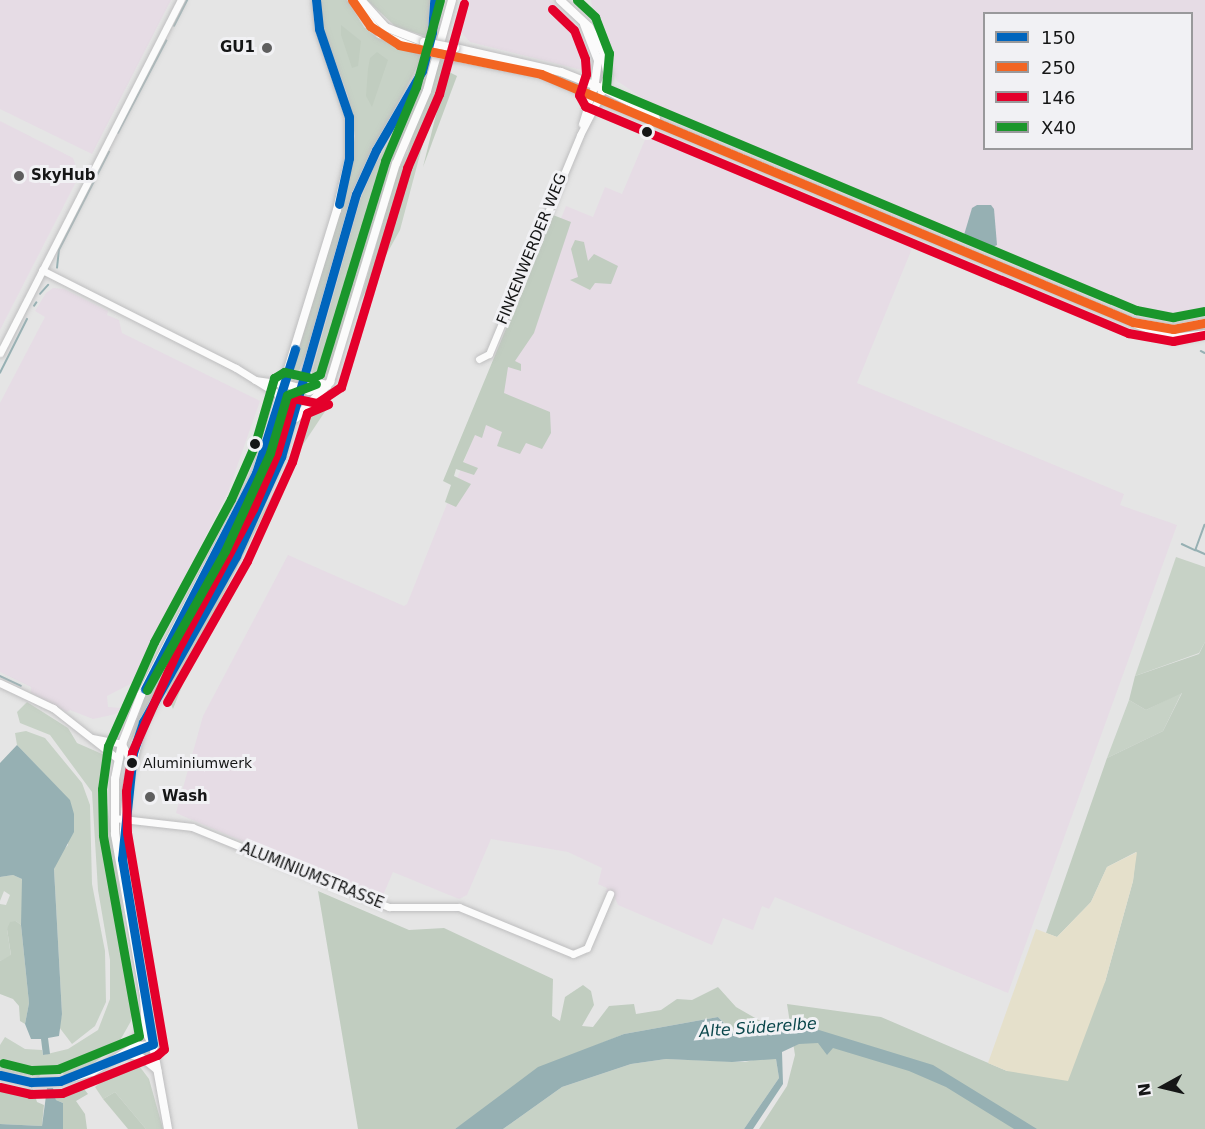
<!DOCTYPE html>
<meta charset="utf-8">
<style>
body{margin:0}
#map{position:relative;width:1205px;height:1129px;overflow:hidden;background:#e5e5e5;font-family:"DejaVu Sans",sans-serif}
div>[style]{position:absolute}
.industrial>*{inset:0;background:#e6dce5}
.green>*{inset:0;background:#c7d2c6}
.forest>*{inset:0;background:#c1cdc0}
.sand>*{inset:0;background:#e5e0cb}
.water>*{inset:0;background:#96b0b3}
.stream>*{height:1.5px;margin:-0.75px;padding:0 0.75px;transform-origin:0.75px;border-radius:0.75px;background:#96b0b3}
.roads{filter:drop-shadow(0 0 2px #bebebf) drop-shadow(0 0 2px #bebebf)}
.minor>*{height:7px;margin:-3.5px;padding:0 3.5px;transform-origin:3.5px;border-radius:3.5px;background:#fbfbfb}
.major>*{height:8px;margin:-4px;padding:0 4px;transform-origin:4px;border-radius:4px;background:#fbfbfb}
.bridges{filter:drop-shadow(0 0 2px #bebebf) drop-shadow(0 0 2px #bebebf)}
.major-bridge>*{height:8px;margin:-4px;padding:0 4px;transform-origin:4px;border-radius:4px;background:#fbfbfb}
.bus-1>*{height:9px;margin:-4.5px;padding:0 4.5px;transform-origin:4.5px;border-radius:4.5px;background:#0065bd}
.bus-2>*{height:9px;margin:-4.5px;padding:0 4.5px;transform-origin:4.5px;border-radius:4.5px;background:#f26522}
.bus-3>*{height:9px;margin:-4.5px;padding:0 4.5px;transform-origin:4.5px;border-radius:4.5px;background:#e4002b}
.bus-4>*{height:9px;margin:-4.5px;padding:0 4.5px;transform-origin:4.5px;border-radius:4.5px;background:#1a962b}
.dots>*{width:16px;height:16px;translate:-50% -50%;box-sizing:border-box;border:3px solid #f1f1f4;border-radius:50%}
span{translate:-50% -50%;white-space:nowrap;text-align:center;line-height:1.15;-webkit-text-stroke:6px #f1f1f4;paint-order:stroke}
.bus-label{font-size:14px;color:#151616}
.left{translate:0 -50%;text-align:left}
.poi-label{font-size:15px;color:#151616;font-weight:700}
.right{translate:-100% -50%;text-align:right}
.street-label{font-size:15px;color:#151616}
.water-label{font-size:16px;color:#0a464b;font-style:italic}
.legend{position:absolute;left:983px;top:12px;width:210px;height:138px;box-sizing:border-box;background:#f1f1f4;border:2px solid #99999b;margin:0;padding:8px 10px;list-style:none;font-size:18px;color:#151616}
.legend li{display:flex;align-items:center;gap:12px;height:30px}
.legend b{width:30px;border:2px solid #99999b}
.north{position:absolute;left:1133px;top:1057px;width:60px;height:60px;-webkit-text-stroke:4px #f1f1f4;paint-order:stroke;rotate:262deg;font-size:16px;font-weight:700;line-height:24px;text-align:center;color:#151616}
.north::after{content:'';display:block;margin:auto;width:21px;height:27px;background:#151616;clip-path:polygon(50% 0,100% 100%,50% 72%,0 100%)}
</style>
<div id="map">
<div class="industrial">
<i style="clip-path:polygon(0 0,171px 0,92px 154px,0 109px)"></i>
<i style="clip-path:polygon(463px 0,550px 0,578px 27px,592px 66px,586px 71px,470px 42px,462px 33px)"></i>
<i style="clip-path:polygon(evenodd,591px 0,1205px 0,1205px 315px,1191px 321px,1161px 321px,904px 219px,652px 104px,617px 81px,595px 22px,591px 0,984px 14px,1192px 14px,1192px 148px,984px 148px,984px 14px)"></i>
<i style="clip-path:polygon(0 121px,73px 158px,79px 176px,0 330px)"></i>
<i style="clip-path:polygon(647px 135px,913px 246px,857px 383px,1124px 494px,1120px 505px,1177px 525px,1008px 993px,775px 897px,769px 909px,762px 906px,753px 930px,723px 918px,712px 945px,618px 905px,614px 896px,606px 892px,607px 888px,598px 884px,602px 868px,568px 852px,491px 839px,467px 895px,459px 899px,393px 872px,381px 900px,176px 813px,203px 716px,288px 555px,404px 606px,407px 604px,566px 206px,593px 217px,605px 187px,622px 194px)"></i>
<i style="clip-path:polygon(53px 288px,64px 289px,108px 311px,107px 315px,119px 320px,122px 333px,260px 401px,228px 492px,195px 557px,202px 561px,136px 681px,107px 696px,108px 707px,121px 708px,116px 714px,93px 719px,70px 710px,67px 712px,31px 693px,31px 687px,0 672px,0 403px,45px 317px,35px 311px,46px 293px)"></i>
</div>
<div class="green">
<i style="clip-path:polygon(320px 0,347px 0,364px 27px,377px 38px,423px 56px,364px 166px,309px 347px,294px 382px,290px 378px,346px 191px,355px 136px,348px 96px,321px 23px)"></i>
<i style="clip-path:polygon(367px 0,431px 0,429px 37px,396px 27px)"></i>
<i style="clip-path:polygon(440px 59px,445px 60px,400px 230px,360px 302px,397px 172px,408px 151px,400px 186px,412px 135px)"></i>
<i style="clip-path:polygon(431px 68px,329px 372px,322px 379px,314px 378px,313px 368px,360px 200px,375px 165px)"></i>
<i style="clip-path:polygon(347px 346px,328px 407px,288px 467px,183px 674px,186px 676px,173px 709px,166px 692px,277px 486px,298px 437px,301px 418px,310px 406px,327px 397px,333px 390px)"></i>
<i style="clip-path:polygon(281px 412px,287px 413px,262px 492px,129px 744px,146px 693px,237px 525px)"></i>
<i style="clip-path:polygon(1176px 557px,1205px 567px,1205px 642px,1199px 653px,1135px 676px)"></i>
<i style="clip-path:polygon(1182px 692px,1163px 731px,1107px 758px,1129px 700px,1146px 710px)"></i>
<i style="clip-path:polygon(27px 702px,68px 728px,77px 743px,109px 757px,106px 796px,135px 996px,131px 1021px,118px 1044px,89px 1067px,64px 1076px,61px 1064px,61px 1073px,56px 1068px,44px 1069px,39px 1077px,0 1071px,0 1045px,5px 1037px,25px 1049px,42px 1050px,43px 1055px,68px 1049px,98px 1030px,110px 999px,110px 960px,98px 890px,92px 792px,50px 735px,20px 723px,17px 712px)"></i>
<i style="clip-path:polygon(26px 731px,45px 738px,82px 783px,90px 805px,92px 884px,105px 951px,106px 1002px,95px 1026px,72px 1044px,59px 1027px,62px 1014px,54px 869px,58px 855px,68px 845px,69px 800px,17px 745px,15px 733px)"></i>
<i style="clip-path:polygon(13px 875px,22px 879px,24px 909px,21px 925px,16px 921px,7px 929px,11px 956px,0 961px,0 904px,6px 905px,10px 895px,4px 891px,0 901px,0 877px)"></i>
<i style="clip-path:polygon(766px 1057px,776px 1059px,779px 1078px,744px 1129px,503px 1129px,562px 1087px,631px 1064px,666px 1059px,745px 1062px)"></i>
<i style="clip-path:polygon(137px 1063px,149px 1079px,163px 1129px,146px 1129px,115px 1092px,103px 1099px,95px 1087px,100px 1083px,97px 1080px,112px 1069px)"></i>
</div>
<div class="forest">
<i style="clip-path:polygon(341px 25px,361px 41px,358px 66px,352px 68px,341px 35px)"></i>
<i style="clip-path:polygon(377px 52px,388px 60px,372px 107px,366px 96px,368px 69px,370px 58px)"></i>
<i style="clip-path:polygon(447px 71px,457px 76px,423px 167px)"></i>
<i style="clip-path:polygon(553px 215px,571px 222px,534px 333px,515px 361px,521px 364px,521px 371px,508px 367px,504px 393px,550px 412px,551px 433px,542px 449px,526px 443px,520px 454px,497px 446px,502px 432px,486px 425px,482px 438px,475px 435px,463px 462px,478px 468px,474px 475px,456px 469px,454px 476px,471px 484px,456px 507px,445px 502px,451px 485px,443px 481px)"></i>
<i style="clip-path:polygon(575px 240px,584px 242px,588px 261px,594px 254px,618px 266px,611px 284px,595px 283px,590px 290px,570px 280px,578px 277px,571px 249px)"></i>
<i style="clip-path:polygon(1205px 642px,1205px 1129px,759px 1129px,787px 1086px,795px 1055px,787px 1004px,881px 1017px,1007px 1071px,1105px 982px,1133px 881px,1136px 852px,1107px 867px,1091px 902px,1057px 937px,1046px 933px,1107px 758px,1163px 731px,1182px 693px,1146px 710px,1129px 700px,1135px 676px,1199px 654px)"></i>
<i style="clip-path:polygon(318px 891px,409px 930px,444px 928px,553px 979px,552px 1016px,560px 1021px,565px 997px,583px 985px,591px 991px,594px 1005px,582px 1026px,593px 1027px,609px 1006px,634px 1004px,636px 1014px,661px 1010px,677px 999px,692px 1000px,718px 987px,736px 1007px,776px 1030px,738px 1035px,718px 1017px,624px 1034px,560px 1060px,455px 1129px,358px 1129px)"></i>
<i style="clip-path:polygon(16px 921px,21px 925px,29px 1003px,25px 1024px,20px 1021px,19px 1006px,13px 999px,0 994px,0 961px,11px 955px,7px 929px,10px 922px)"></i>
<i style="clip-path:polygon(81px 1085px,88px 1094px,76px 1101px,85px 1114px,87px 1129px,63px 1129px,63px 1103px,56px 1100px,55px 1092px)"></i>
<i style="clip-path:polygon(0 1086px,33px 1089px,37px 1102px,44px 1105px,42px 1126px,0 1124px)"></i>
<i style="clip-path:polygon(115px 1092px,146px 1129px,128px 1129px,103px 1099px)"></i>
</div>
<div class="sand">
<i style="clip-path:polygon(1137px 852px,1133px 881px,1105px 982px,1068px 1081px,1007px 1071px,988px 1063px,1036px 929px,1057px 937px,1091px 902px,1107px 867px)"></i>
</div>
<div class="water">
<i style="clip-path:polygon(977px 205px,991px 205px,994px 209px,997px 245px,993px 247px,964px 235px,972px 208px)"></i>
<i style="clip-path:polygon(17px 745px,70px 800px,74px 814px,74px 832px,54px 869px,62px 1014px,59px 1036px,48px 1038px,50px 1054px,43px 1055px,41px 1039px,31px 1039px,25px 1024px,29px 1003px,21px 925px,22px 879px,13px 875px,0 877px,0 763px)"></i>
<i style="clip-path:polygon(718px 1017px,739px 1038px,806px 1026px,933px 1065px,1037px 1129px,1014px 1129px,946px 1087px,909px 1071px,833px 1048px,827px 1055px,818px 1043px,799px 1044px,782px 1052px,783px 1084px,753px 1129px,744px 1129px,779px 1078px,776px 1059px,732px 1062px,666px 1059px,631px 1064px,562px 1087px,503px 1129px,455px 1129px,538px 1067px,624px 1034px)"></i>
<i style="clip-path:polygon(47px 1088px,53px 1088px,56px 1100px,63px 1103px,63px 1129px,0 1129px,0 1124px,42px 1126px)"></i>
</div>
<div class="stream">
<i style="left:174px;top:26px;width:29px;rotate:-63deg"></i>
<i style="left:118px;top:133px;width:104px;rotate:-62.4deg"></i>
<i style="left:57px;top:268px;width:18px;rotate:-84deg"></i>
<i style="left:59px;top:250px;width:110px;rotate:-63deg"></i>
<i style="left:40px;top:294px;width:12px;rotate:-48deg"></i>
<i style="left:34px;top:306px;width:4px;rotate:-56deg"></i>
<i style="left:1201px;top:351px;width:4px;rotate:27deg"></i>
<i style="left:0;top:373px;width:60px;rotate:-63.4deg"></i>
<i style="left:1205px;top:525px;width:27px;rotate:110deg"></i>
<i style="left:1196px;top:550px;width:10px;rotate:24deg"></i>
<i style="left:1182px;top:544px;width:14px;rotate:25deg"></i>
<i style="left:0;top:676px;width:23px;rotate:25deg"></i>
</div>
<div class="roads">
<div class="minor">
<i style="left:582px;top:124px;width:30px;rotate:-73deg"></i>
<i style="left:42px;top:270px;width:217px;rotate:26.8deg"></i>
<i style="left:236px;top:368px;width:53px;rotate:31.9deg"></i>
<i style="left:0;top:353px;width:397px;rotate:-62.9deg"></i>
<i style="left:479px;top:359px;width:11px;rotate:-27deg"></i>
<i style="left:489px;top:354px;width:237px;rotate:-67.4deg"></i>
<i style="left:580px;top:135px;width:42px;rotate:-62.8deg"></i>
<i style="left:255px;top:380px;width:30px;rotate:8deg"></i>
<i style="left:0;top:683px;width:59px;rotate:25.3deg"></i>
<i style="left:53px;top:708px;width:83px;rotate:38.1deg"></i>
<i style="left:92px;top:738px;width:31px;rotate:11deg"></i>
<i style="left:122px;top:744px;width:20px;rotate:63deg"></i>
<i style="left:114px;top:818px;width:79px;rotate:6.6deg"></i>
<i style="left:192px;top:827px;width:213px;rotate:22.1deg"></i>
<i style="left:389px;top:907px;width:70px"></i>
<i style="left:459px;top:907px;width:123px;rotate:22.4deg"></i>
<i style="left:573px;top:954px;width:15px;rotate:-23deg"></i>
<i style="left:587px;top:948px;width:59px;rotate:-66.9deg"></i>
<i style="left:132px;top:1046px;width:27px;rotate:-63deg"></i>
<i style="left:131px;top:1053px;width:24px;rotate:-22deg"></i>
<i style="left:128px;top:1054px;width:13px;rotate:13deg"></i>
<i style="left:141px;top:1057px;width:21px;rotate:39deg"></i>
<i style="left:0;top:1075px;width:32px;rotate:13deg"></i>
<i style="left:31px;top:1082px;width:29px;rotate:-2deg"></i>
<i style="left:60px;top:1081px;width:33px;rotate:-16deg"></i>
<i style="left:92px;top:1072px;width:51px;rotate:-32.1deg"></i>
<i style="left:135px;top:1045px;width:18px;rotate:-3deg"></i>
</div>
<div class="major">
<i style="left:352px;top:0;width:44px;rotate:50.5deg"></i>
<i style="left:380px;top:34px;width:46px;rotate:21.6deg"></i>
<i style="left:361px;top:0;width:36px;rotate:48deg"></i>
<i style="left:385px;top:27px;width:42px;rotate:21deg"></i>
<i style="left:560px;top:0;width:40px;rotate:43deg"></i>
<i style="left:589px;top:27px;width:28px;rotate:60deg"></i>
<i style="left:603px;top:51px;width:25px;rotate:79deg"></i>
<i style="left:608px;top:76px;width:17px;rotate:111deg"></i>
<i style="left:584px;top:24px;width:40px;rotate:69deg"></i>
<i style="left:598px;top:61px;width:28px;rotate:98deg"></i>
<i style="left:455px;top:48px;width:109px;rotate:12.8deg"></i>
<i style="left:561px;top:72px;width:46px;rotate:21.6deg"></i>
<i style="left:604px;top:89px;width:57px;rotate:27deg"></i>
<i style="left:655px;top:115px;width:4px;rotate:76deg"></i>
<i style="left:454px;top:57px;width:89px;rotate:11.1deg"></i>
<i style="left:541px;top:74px;width:642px;rotate:22.73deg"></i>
<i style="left:1133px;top:322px;width:41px;rotate:9.9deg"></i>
<i style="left:1173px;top:329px;width:33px;rotate:-11deg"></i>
<i style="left:1136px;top:324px;width:40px;rotate:21deg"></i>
<i style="left:1173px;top:338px;width:32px;rotate:-7deg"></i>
<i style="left:306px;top:370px;width:12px;rotate:66deg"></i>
<i style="left:311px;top:381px;width:16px;rotate:14deg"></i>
<i style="left:285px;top:384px;width:25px;rotate:16deg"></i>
<i style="left:309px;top:391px;width:19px;rotate:-16deg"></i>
<i style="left:296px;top:418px;width:50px;rotate:-46.6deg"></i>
<i style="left:330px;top:382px;width:228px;rotate:-73.2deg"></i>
<i style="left:396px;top:164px;width:79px;rotate:-67deg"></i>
<i style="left:427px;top:91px;width:94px;rotate:-74.6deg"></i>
<i style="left:122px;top:859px;width:74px;rotate:-86.1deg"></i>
<i style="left:127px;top:785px;width:65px;rotate:-75.7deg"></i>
<i style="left:143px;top:722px;width:190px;rotate:-60.7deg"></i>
<i style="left:236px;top:556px;width:109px;rotate:-65.6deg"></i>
<i style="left:281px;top:457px;width:273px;rotate:-74.1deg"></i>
<i style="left:356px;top:194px;width:48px;rotate:-65.6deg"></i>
<i style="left:376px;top:150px;width:91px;rotate:-59.8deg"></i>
<i style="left:422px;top:71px;width:40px;rotate:-75.6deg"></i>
<i style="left:432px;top:32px;width:32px;rotate:-86deg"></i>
<i style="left:144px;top:996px;width:36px;rotate:87deg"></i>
<i style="left:146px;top:1032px;width:13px;rotate:63deg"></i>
<i style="left:168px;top:1129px;width:300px;rotate:-100.2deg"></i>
<i style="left:115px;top:834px;width:55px;rotate:-90deg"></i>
<i style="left:115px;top:779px;width:36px;rotate:-79deg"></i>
<i style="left:122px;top:744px;width:53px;rotate:-68.8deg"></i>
<i style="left:141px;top:695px;width:250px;rotate:-62.6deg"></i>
<i style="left:256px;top:473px;width:275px;rotate:-72.9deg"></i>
<i style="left:337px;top:210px;width:53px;rotate:-77deg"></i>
<i style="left:349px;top:158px;width:41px;rotate:-90deg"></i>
<i style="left:349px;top:117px;width:93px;rotate:-108.8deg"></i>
<i style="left:319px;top:29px;width:29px;rotate:-96deg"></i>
</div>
</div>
<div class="bridges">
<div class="major-bridge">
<i style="left:424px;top:42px;width:32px;rotate:11deg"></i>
<i style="left:423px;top:51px;width:32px;rotate:11deg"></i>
</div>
</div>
<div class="bus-1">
<i style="left:316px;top:0;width:29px;rotate:84deg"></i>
<i style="left:319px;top:29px;width:93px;rotate:71.2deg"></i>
<i style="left:349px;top:117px;width:41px;rotate:90deg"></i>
<i style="left:349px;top:158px;width:47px;rotate:102.3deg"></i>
<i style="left:145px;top:689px;width:243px;rotate:-62.8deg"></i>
<i style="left:256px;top:473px;width:130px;rotate:-72.5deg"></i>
<i style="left:0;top:1075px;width:32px;rotate:13deg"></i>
<i style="left:31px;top:1082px;width:29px;rotate:-2deg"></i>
<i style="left:60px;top:1081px;width:100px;rotate:-21.7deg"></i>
<i style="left:153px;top:1044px;width:188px;rotate:-99.5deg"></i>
<i style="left:122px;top:859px;width:107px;rotate:-84.1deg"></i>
<i style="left:133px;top:753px;width:33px;rotate:-72deg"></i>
<i style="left:143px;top:722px;width:190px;rotate:-60.7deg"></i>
<i style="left:236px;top:556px;width:109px;rotate:-65.6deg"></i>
<i style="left:281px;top:457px;width:273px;rotate:-74.1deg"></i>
<i style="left:356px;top:194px;width:48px;rotate:-65.6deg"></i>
<i style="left:376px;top:150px;width:91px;rotate:-59.8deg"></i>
<i style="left:422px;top:71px;width:40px;rotate:-75.6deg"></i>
<i style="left:432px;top:32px;width:32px;rotate:-86deg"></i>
</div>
<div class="bus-2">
<i style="left:352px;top:0;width:32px;rotate:55deg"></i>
<i style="left:370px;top:26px;width:35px;rotate:33deg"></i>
<i style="left:399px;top:45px;width:145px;rotate:11.5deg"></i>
<i style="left:541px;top:74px;width:642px;rotate:22.73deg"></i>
<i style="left:1133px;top:322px;width:41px;rotate:9.9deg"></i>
<i style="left:1173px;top:329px;width:33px;rotate:-11deg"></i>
</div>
<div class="bus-3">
<i style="left:552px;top:9px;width:30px;rotate:44deg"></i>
<i style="left:574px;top:30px;width:31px;rotate:69deg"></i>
<i style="left:585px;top:59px;width:15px;rotate:86deg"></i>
<i style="left:586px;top:74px;width:22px;rotate:108deg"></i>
<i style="left:579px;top:95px;width:13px;rotate:61deg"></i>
<i style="left:585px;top:106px;width:589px;rotate:22.69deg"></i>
<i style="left:1128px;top:333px;width:46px;rotate:10.1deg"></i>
<i style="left:1173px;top:341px;width:33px;rotate:-11deg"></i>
<i style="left:167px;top:702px;width:162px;rotate:-60.4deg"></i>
<i style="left:247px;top:561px;width:109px;rotate:-65.6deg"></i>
<i style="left:292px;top:462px;width:51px;rotate:-73deg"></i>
<i style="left:307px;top:413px;width:23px;rotate:-23deg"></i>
<i style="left:0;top:1087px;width:31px;rotate:13deg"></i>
<i style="left:30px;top:1094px;width:32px;rotate:-2deg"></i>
<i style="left:62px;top:1093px;width:102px;rotate:-21.8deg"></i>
<i style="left:157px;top:1055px;width:9px;rotate:-41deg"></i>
<i style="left:164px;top:1049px;width:219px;rotate:-99.7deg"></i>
<i style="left:127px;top:833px;width:42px;rotate:-91.4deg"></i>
<i style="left:126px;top:791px;width:39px;rotate:-81deg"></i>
<i style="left:132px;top:752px;width:108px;rotate:-66deg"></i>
<i style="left:176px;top:653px;width:163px;rotate:-61.9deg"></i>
<i style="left:253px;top:509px;width:61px;rotate:-66.8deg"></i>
<i style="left:277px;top:453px;width:57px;rotate:-73.8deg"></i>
<i style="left:293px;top:398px;width:25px;rotate:12deg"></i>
<i style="left:317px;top:403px;width:29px;rotate:-34deg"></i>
<i style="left:341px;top:387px;width:229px;rotate:-73.2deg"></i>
<i style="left:407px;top:168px;width:81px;rotate:-66.6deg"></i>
<i style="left:439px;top:94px;width:94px;rotate:-74.6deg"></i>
</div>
<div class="bus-4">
<i style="left:577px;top:0;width:25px;rotate:43deg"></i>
<i style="left:595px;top:17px;width:39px;rotate:69deg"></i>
<i style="left:609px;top:53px;width:35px;rotate:95deg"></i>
<i style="left:606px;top:88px;width:575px;rotate:22.73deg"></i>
<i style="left:1136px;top:310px;width:38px;rotate:11deg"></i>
<i style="left:1173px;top:317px;width:31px;rotate:-11deg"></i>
<i style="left:147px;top:690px;width:159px;rotate:-60.7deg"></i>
<i style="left:225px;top:551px;width:108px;rotate:-65.3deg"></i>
<i style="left:270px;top:453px;width:60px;rotate:-73.7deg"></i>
<i style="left:287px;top:395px;width:31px;rotate:-21deg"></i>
<i style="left:3px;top:1063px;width:30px;rotate:14deg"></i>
<i style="left:32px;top:1070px;width:26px;rotate:-2deg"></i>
<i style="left:58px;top:1069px;width:87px;rotate:-22.2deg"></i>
<i style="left:139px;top:1036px;width:204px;rotate:-100.2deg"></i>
<i style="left:103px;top:835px;width:46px;rotate:-91.2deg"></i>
<i style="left:102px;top:789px;width:43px;rotate:-82.1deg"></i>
<i style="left:108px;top:746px;width:114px;rotate:-66.1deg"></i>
<i style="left:154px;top:642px;width:162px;rotate:-61.7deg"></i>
<i style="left:231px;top:499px;width:60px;rotate:-66.4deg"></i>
<i style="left:255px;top:444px;width:69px;rotate:-73.9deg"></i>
<i style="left:274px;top:378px;width:12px;rotate:-31deg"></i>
<i style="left:284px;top:372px;width:29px;rotate:12deg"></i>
<i style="left:312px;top:378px;width:9px;rotate:-27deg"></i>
<i style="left:320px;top:374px;width:223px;rotate:-73deg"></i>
<i style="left:385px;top:161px;width:80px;rotate:-67.3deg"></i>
<i style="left:416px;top:87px;width:90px;rotate:-74.6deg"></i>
</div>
<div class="dots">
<i style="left:267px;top:48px;background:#5e5e5e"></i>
<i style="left:647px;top:132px;background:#151616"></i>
<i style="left:19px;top:176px;background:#5e5e5e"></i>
<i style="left:255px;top:444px;background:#151616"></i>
<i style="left:132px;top:763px;background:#151616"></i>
<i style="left:150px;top:797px;background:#5e5e5e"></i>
</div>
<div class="bus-label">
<span class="left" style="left:143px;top:763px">Aluminiumwerk</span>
</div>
<div class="poi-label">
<span class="right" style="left:255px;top:48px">GU1</span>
<span class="left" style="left:31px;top:176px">SkyHub</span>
<span class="left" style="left:162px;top:797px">Wash</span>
</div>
<div class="street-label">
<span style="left:532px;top:249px;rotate:-68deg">FINKENWERDER WEG</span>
<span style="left:312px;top:876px;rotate:22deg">ALUMINIUMSTRASSE</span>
</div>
<div class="water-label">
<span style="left:758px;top:1028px;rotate:-4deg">Alte Süderelbe</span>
</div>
<ul class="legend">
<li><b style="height:8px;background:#0065bd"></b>150</li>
<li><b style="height:8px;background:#f26522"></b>250</li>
<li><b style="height:8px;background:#e4002b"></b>146</li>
<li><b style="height:8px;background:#1a962b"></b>X40</li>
</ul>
<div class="north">N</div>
</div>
